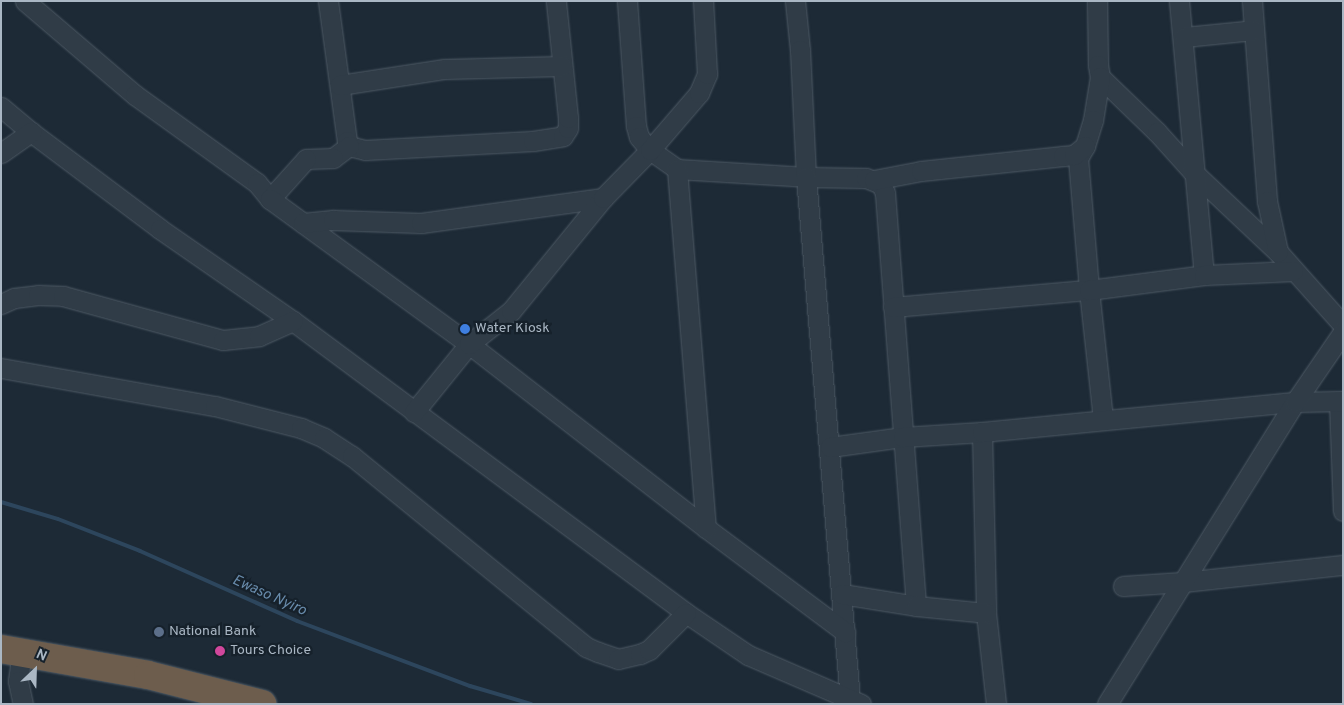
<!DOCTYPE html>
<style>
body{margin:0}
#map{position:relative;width:1344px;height:705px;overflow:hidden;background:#1d2a36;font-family:Overpass,sans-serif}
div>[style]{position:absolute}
.stream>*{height:4px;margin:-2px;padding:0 2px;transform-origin:2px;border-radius:2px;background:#2d465d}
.roads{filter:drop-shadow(0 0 1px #4e5a65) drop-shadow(0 0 1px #4e5a65)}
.minor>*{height:19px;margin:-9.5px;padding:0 9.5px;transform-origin:9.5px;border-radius:9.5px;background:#303c47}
.highway>*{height:28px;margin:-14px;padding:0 14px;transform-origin:14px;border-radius:14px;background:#6d5d4d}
.dots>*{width:14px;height:14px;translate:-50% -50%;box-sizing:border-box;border:2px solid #16212b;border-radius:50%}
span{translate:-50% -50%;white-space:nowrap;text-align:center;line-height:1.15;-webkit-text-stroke:4.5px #16212b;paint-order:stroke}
.poi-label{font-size:14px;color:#aab7c4}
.left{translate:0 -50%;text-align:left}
.water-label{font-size:15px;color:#688bab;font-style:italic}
.frame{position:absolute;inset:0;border:2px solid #aab7c4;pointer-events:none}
.north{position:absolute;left:10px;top:645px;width:50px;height:50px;-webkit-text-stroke:4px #16212b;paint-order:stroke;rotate:24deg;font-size:14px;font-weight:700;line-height:20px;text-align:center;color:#aab7c4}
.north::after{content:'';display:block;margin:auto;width:18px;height:22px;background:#aab7c4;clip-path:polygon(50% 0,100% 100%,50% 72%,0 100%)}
</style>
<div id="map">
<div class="stream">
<i style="left:1px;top:502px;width:59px;rotate:16.6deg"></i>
<i style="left:58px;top:519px;width:88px;rotate:21.3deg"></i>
<i style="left:140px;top:551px;width:172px;rotate:24deg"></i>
<i style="left:297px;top:621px;width:185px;rotate:20.6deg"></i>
<i style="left:470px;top:686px;width:64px;rotate:16.4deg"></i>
</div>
<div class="roads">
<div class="minor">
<i style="left:25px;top:1px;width:145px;rotate:40.5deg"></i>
<i style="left:135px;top:95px;width:150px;rotate:35.8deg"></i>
<i style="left:257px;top:183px;width:21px;rotate:51deg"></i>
<i style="left:328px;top:1px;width:141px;rotate:82.3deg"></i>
<i style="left:347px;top:141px;width:5px;rotate:68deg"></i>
<i style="left:349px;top:146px;width:16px;rotate:14deg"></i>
<i style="left:365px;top:150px;width:168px;rotate:-3.1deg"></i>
<i style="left:533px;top:141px;width:30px;rotate:-9deg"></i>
<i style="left:563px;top:136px;width:9px;rotate:-58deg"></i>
<i style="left:568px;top:128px;width:10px;rotate:-90deg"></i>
<i style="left:568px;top:118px;width:118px;rotate:-95.9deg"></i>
<i style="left:627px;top:1px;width:125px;rotate:85.9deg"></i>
<i style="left:636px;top:126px;width:11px;rotate:75deg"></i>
<i style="left:639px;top:137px;width:17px;rotate:50deg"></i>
<i style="left:650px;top:150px;width:33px;rotate:35deg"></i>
<i style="left:677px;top:169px;width:129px;rotate:3.5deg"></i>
<i style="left:806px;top:177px;width:60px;rotate:1deg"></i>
<i style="left:866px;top:178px;width:16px;rotate:22deg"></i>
<i style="left:881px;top:184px;width:10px;rotate:66deg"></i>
<i style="left:885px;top:193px;width:414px;rotate:85.7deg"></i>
<i style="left:795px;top:1px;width:49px;rotate:84.2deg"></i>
<i style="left:800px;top:50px;width:127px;rotate:87.3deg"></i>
<i style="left:806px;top:177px;width:525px;rotate:85.19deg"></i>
<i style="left:1097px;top:1px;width:64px;rotate:89.1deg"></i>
<i style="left:1098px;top:65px;width:12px;rotate:81deg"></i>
<i style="left:1100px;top:77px;width:79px;rotate:44deg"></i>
<i style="left:1157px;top:132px;width:54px;rotate:48deg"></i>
<i style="left:1193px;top:172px;width:117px;rotate:43.3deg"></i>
<i style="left:1278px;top:252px;width:98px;rotate:48.3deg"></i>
<i style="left:1179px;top:1px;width:275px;rotate:84.8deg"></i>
<i style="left:1252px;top:1px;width:201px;rotate:85.7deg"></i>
<i style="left:1267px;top:201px;width:52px;rotate:77.8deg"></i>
<i style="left:1184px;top:37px;width:70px;rotate:-5.7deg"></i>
<i style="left:1100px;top:77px;width:44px;rotate:99.2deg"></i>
<i style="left:1093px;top:120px;width:27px;rotate:107deg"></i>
<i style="left:1085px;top:146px;width:14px;rotate:120deg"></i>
<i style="left:1078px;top:158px;width:132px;rotate:85.2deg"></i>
<i style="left:1089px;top:290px;width:130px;rotate:83.8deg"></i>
<i style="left:340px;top:85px;width:106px;rotate:-8.7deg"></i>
<i style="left:445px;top:69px;width:117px;rotate:-1.5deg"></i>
<i style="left:1px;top:107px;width:39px;rotate:40deg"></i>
<i style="left:31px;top:132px;width:161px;rotate:36.9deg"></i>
<i style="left:160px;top:229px;width:162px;rotate:34.7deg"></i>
<i style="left:293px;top:321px;width:490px;rotate:36.6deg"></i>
<i style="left:686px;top:613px;width:75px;rotate:34.1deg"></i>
<i style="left:748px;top:655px;width:123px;rotate:23.4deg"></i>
<i style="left:349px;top:146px;width:20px;rotate:143deg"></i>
<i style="left:333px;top:158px;width:27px;rotate:178deg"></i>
<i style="left:306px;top:159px;width:54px;rotate:132deg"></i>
<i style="left:270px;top:199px;width:246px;rotate:36.1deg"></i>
<i style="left:469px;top:344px;width:300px;rotate:37.8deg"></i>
<i style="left:706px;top:528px;width:174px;rotate:36.8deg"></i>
<i style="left:1px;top:153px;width:37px;rotate:-35deg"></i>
<i style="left:677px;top:169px;width:360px;rotate:85.4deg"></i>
<i style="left:874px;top:180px;width:48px;rotate:-10.8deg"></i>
<i style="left:921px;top:171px;width:143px;rotate:-6deg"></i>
<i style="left:1063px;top:156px;width:11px;rotate:-5deg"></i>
<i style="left:1074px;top:155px;width:14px;rotate:-39deg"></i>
<i style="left:303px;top:223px;width:30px;rotate:-6deg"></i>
<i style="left:333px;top:220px;width:88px;rotate:2deg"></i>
<i style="left:421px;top:223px;width:184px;rotate:-7.8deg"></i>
<i style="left:1px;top:304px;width:14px;rotate:-25deg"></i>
<i style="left:14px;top:298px;width:24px;rotate:-7deg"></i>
<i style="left:38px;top:295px;width:25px;rotate:2deg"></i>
<i style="left:63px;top:296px;width:166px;rotate:15.4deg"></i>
<i style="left:223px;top:340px;width:36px;rotate:-6deg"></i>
<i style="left:259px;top:336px;width:37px;rotate:-24deg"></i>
<i style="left:893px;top:307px;width:197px;rotate:-5deg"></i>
<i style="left:1089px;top:290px;width:116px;rotate:-7.4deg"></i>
<i style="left:1204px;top:275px;width:89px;rotate:-2.6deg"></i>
<i style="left:1px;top:368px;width:217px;rotate:10.1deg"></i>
<i style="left:215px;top:406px;width:89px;rotate:14.3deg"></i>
<i style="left:301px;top:428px;width:25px;rotate:23deg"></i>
<i style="left:324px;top:438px;width:33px;rotate:33deg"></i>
<i style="left:352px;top:456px;width:302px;rotate:39.2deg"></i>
<i style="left:586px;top:647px;width:13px;rotate:23deg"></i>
<i style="left:598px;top:652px;width:21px;rotate:19deg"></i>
<i style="left:618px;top:659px;width:23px;rotate:-13deg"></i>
<i style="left:640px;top:654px;width:10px;rotate:-24deg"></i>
<i style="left:649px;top:650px;width:52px;rotate:-45deg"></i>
<i style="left:1339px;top:402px;width:109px;rotate:87.9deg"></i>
<i style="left:414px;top:412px;width:87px;rotate:-51deg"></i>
<i style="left:469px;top:344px;width:53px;rotate:-38.2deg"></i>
<i style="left:511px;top:311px;width:146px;rotate:-50.8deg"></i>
<i style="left:603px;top:198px;width:67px;rotate:-45.6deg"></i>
<i style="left:650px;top:150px;width:75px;rotate:-49.3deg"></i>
<i style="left:699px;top:93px;width:21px;rotate:-67deg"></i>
<i style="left:707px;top:74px;width:73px;rotate:-93.1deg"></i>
<i style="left:982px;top:432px;width:181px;rotate:88.7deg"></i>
<i style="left:986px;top:613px;width:92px;rotate:83.7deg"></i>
<i style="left:830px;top:447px;width:74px;rotate:-7.8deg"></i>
<i style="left:903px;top:437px;width:79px;rotate:-3.6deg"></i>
<i style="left:982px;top:432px;width:314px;rotate:-5.5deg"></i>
<i style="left:1295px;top:402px;width:48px;rotate:-1.2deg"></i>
<i style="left:1123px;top:586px;width:60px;rotate:-3.8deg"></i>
<i style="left:1183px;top:582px;width:161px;rotate:-6.1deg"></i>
<i style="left:842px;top:594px;width:75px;rotate:9.2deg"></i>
<i style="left:916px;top:606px;width:70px;rotate:5.7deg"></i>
<i style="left:22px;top:652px;width:29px;rotate:98deg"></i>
<i style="left:18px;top:681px;width:24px;rotate:78deg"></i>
<i style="left:1107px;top:704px;width:356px;rotate:-58.1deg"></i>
<i style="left:1295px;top:402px;width:85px;rotate:-55.6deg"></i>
</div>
<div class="highway">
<i style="left:1px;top:649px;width:149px;rotate:10deg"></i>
<i style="left:148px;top:675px;width:118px;rotate:14.3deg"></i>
</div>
</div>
<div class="dots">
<i style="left:465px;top:329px;background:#3f7fe0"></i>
<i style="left:159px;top:632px;background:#5c6f8a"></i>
<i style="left:220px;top:651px;background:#d1479c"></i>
</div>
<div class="poi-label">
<span class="left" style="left:475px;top:329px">Water Kiosk</span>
<span class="left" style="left:169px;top:632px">National Bank</span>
<span class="left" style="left:230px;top:651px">Tours Choice</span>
</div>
<div class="water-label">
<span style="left:269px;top:596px;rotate:24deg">Ewaso Nyiro</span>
</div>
<div class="frame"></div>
<div class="north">N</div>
</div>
